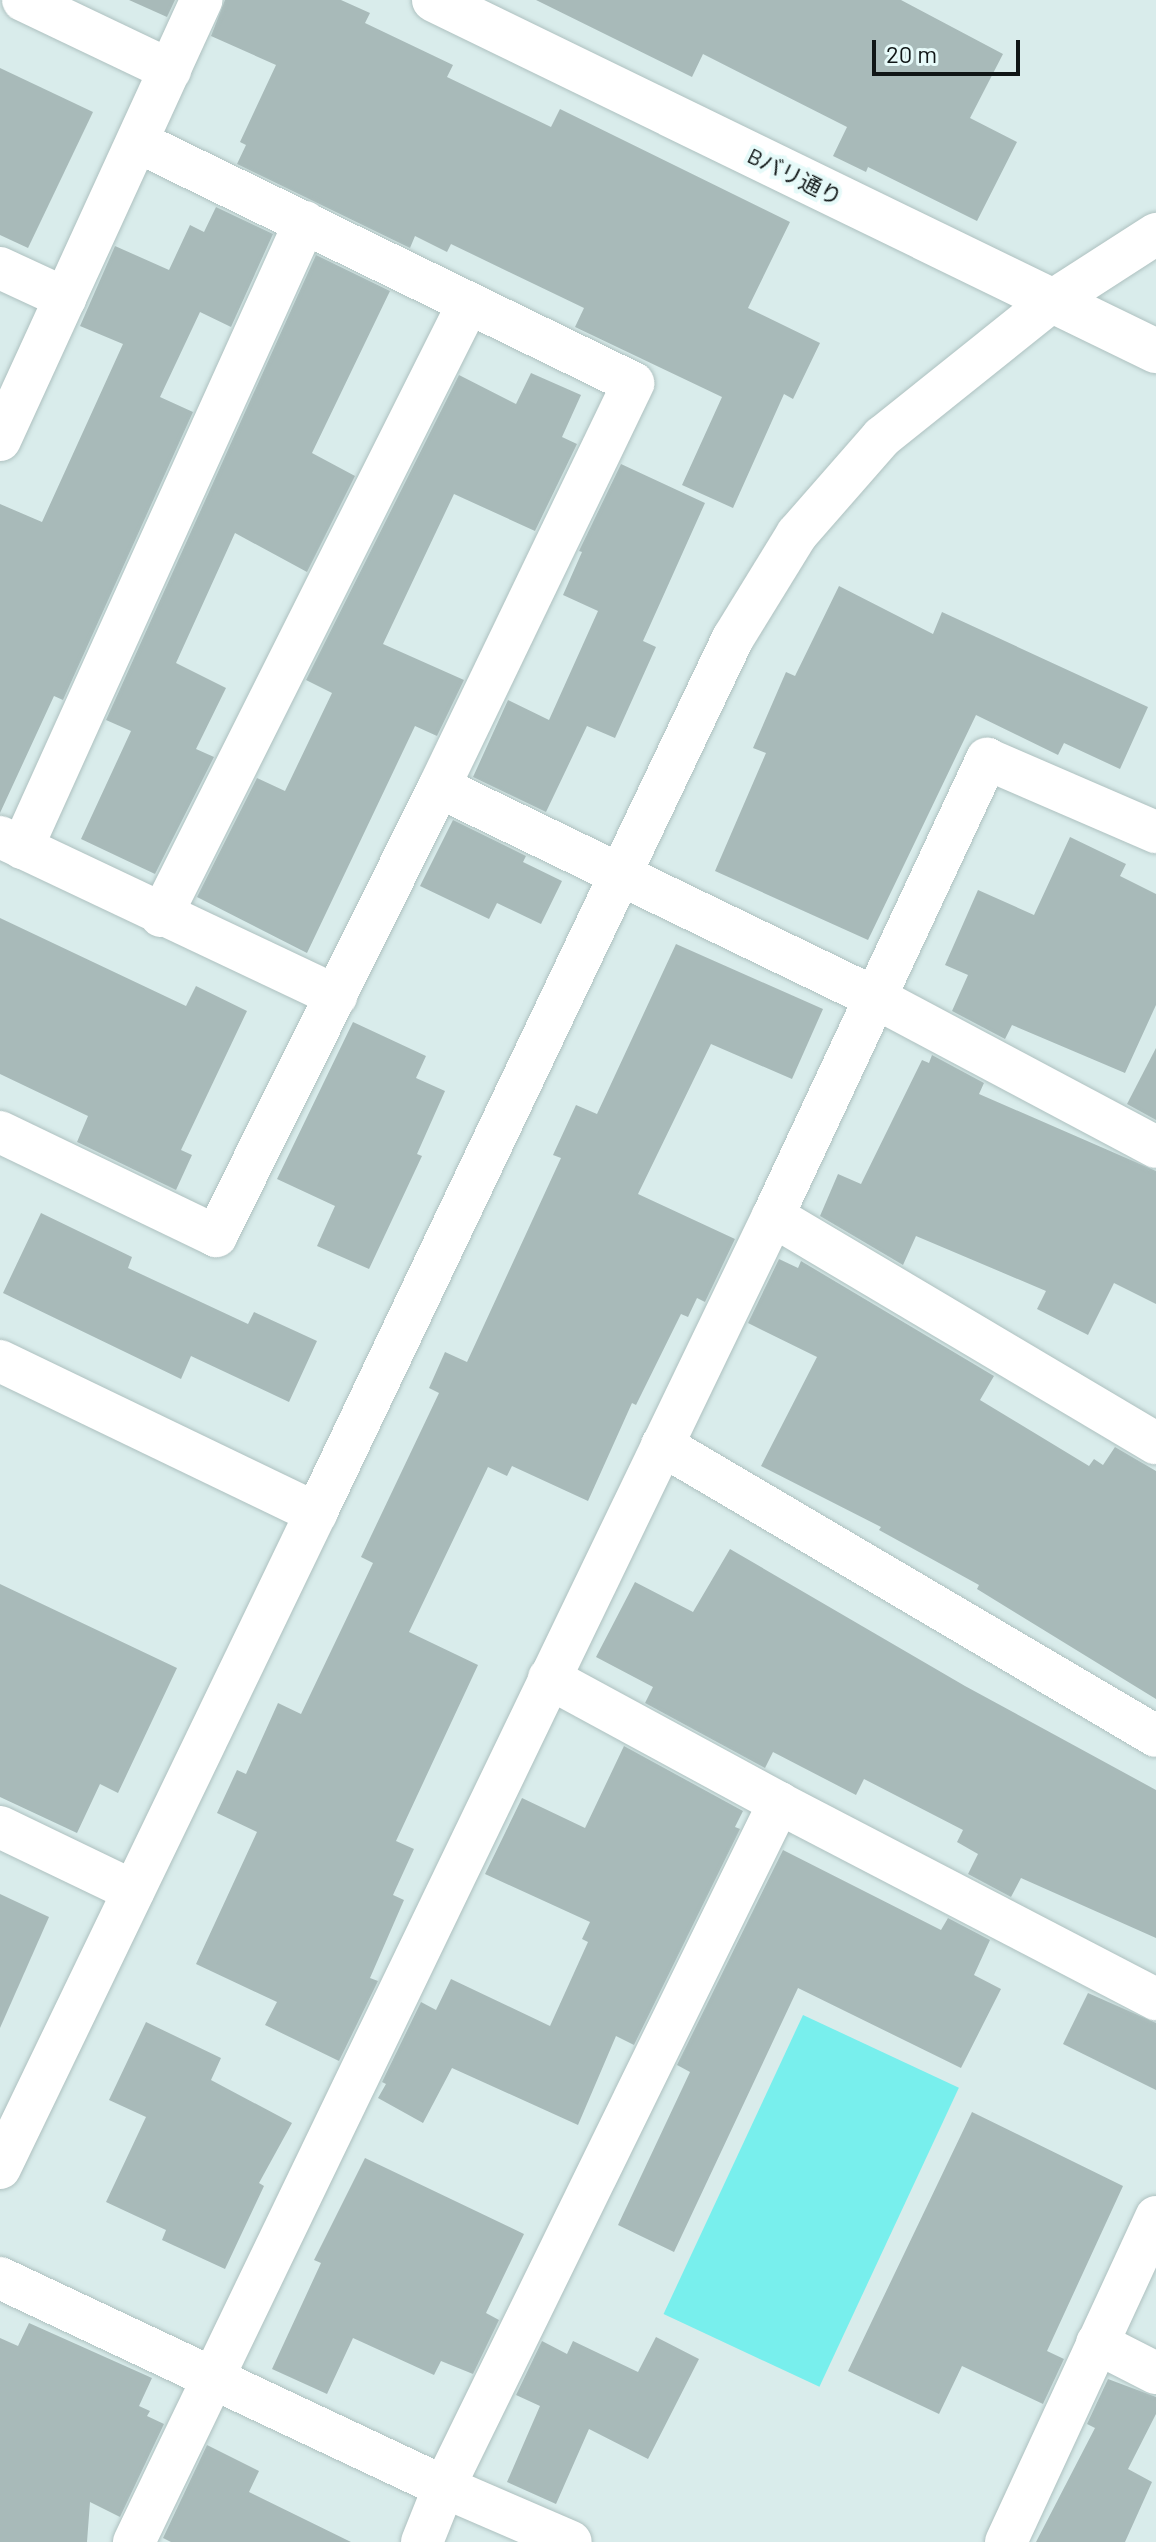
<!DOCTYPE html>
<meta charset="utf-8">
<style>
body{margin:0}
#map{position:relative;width:1156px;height:2542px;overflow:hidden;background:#d9eceb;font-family:Barlow,"Noto Sans JP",sans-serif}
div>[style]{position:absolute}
.green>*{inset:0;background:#78efed;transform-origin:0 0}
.building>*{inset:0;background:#a8bab9}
.roads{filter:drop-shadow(0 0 2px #aec1c0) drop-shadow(0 0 2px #aec1c0)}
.minor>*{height:42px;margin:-21px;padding:0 21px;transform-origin:21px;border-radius:21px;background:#fff}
.tertiary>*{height:44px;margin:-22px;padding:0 22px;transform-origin:22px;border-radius:22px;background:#fff}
span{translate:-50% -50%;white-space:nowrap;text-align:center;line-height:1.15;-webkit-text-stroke:8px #e6faf9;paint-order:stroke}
.street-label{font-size:22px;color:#101616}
.scale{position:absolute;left:872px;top:40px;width:148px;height:36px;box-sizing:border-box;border:4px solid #101616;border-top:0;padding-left:10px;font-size:24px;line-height:28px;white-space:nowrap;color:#101616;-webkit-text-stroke:6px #e6faf9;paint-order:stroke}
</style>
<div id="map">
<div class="green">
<i style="left:803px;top:2015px;width:172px;height:330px;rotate:25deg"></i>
</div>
<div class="building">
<i style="clip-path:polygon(129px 0,175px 0,167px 17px)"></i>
<i style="clip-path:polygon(225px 0,341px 0,370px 13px,365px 23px,453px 65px,447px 77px,551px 127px,560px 109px,790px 222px,748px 308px,820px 343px,793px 399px,784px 394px,733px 508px,682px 485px,722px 397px,575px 327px,584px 308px,451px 244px,447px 252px,415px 236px,410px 248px,237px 164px,246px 145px,240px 142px,276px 65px,211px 36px)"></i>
<i style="clip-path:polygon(536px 0,901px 0,1003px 54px,970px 118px,1017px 142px,977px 221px,868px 167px,866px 172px,833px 156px,847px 127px,703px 54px,692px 77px)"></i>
<i style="clip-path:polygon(0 68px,93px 112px,28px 248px,0 235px)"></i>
<i style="clip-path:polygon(216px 207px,273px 234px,231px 327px,200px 312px,160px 397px,193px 412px,63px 700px,54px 696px,0 813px,0 504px,42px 522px,123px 344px,80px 326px,115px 246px,169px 270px,190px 225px,204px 232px)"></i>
<i style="clip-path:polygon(316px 255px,390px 291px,312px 453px,355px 476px,307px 572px,235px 533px,176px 663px,226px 688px,196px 749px,214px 757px,155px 874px,81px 839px,131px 731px,106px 720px)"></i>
<i style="clip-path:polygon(531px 373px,581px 395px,562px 437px,577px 444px,535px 531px,454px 494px,383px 644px,464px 680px,437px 736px,415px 726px,307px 953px,197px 897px,257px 778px,285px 791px,332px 693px,306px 680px,459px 375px,516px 404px)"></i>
<i style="clip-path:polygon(621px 464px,705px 503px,643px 641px,656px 647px,615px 738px,587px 726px,546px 812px,473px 777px,508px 700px,549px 720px,598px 611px,563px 595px,582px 552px,579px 551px)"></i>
<i style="clip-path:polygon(839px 586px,933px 634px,942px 612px,1148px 707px,1120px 769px,1064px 743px,1058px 755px,976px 715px,868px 940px,715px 871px,766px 753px,753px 748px,786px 672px,795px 676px)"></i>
<i style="clip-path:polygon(453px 820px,526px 856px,523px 862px,562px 881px,541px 924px,497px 903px,489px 919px,420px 886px)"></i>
<i style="clip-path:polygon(1070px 837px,1126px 864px,1120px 876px,1156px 894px,1156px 1005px,1125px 1073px,1012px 1025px,1005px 1039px,952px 1011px,968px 975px,945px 965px,978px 890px,1034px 915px)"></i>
<i style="clip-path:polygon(0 918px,186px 1006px,196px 986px,247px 1011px,181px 1150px,192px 1155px,176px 1190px,77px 1142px,88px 1116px,0 1074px)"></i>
<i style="clip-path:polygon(676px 944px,823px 1009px,792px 1079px,711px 1044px,638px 1194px,735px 1239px,705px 1302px,697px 1298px,688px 1317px,681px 1314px,636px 1405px,632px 1403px,588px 1501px,512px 1466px,507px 1476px,488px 1467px,409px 1632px,478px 1665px,396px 1841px,414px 1849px,393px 1895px,404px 1900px,370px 1978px,378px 1981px,339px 2061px,265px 2025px,277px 2002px,196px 1964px,257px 1832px,217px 1813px,237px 1770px,246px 1774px,278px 1703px,301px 1714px,373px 1563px,361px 1557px,439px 1393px,429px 1388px,445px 1352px,467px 1362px,561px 1158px,553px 1155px,576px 1105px,597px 1114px)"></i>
<i style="clip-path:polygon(353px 1022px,426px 1056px,416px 1078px,445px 1091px,417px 1154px,422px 1156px,369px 1269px,317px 1246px,335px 1206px,277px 1179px)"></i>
<i style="clip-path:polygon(1156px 1048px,1156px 1120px,1127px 1104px)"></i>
<i style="clip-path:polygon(932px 1055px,984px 1083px,979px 1094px,1156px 1171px,1156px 1304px,1114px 1283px,1088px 1335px,1037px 1309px,1046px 1291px,916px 1236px,903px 1265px,820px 1216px,838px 1174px,861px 1184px,922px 1060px,929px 1063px)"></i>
<i style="clip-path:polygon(41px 1213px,132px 1257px,128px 1268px,248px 1324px,254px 1312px,317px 1341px,289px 1402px,191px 1356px,181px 1379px,3px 1293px)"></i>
<i style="clip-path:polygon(779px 1259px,798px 1268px,801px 1261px,994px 1376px,980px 1400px,1089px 1466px,1094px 1459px,1103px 1465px,1115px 1447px,1156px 1471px,1156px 1699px,977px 1589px,979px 1585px,879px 1530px,881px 1527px,761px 1466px,817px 1357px,748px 1323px)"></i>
<i style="clip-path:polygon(730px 1549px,965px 1686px,1156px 1790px,1156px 1938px,1021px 1878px,1011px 1897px,968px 1874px,978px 1854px,957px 1842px,963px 1830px,864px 1779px,856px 1795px,773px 1752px,765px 1768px,645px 1703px,653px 1687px,596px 1657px,635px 1582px,693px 1612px)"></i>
<i style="clip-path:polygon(0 1584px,177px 1668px,118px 1793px,100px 1784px,77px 1833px,0 1797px)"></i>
<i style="clip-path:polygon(624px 1746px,743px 1811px,735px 1827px,740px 1829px,634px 2045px,616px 2036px,578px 2125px,452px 2068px,423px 2123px,378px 2098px,386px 2084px,382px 2082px,421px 2002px,436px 2010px,451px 1979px,550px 2026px,588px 1942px,582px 1939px,590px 1922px,485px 1874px,522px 1798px,585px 1828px)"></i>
<i style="clip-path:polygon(783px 1850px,941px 1930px,948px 1918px,990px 1940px,974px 1975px,1001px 1989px,961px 2068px,798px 1988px,674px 2252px,618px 2225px,690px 2072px,677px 2065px)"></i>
<i style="clip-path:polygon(0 1894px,49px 1917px,0 2028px)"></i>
<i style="clip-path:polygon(1088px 1993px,1156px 2023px,1156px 2090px,1063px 2044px)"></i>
<i style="clip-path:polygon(146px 2022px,221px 2058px,211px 2080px,292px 2123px,259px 2183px,264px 2186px,225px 2269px,162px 2240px,166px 2230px,106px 2202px,146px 2117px,109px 2100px)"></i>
<i style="clip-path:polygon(972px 2112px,1123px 2186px,1047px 2351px,1064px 2359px,1043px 2404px,962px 2366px,939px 2414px,848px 2371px)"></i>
<i style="clip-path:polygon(365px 2158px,524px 2234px,486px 2313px,499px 2320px,473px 2374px,441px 2361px,434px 2375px,353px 2338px,327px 2394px,272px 2369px,321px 2263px,314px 2260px)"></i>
<i style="clip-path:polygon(29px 2323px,152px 2378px,139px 2406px,150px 2411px,147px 2416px,164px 2424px,120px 2517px,90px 2502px,87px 2542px,0 2542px,0 2338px,18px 2346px)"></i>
<i style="clip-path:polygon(656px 2337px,699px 2359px,648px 2459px,589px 2429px,556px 2504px,507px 2482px,540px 2406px,516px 2395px,542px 2341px,567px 2354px,573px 2341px,638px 2372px)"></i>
<i style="clip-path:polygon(1108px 2379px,1156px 2397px,1156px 2414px,1128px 2469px,1152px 2482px,1125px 2542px,1036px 2542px,1095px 2428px,1087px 2424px)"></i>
<i style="clip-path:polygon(207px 2445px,259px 2471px,249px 2492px,351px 2542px,171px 2542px,163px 2538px)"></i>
</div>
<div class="roads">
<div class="minor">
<i style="left:23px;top:0;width:163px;rotate:25.5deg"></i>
<i style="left:0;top:268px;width:72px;rotate:24.8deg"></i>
<i style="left:0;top:440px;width:484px;rotate:-65.4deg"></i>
<i style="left:439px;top:787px;width:485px;rotate:25.8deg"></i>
<i style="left:876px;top:998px;width:317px;rotate:28deg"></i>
<i style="left:0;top:837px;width:372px;rotate:25.3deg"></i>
<i style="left:22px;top:848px;width:687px;rotate:-65.67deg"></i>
<i style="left:161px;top:916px;width:685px;rotate:-63.36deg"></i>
<i style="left:0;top:1132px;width:240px;rotate:25.7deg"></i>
<i style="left:216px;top:1236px;width:501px;rotate:-63.59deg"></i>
<i style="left:439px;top:787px;width:448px;rotate:-64.3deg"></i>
<i style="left:633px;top:383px;width:551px;rotate:-154.04deg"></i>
<i style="left:773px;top:1216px;width:445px;rotate:30.7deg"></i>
<i style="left:0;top:1361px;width:351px;rotate:25.7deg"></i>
<i style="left:316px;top:1513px;width:969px;rotate:-64.52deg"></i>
<i style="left:733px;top:638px;width:122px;rotate:-58.4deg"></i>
<i style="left:797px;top:534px;width:129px;rotate:-48.8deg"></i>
<i style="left:882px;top:437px;width:218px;rotate:-38.7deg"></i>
<i style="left:1052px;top:301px;width:124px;rotate:-32.8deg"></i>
<i style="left:662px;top:1445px;width:573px;rotate:30.5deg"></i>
<i style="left:549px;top:1678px;width:262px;rotate:28.5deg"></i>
<i style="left:779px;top:1803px;width:425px;rotate:27.5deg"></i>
<i style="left:0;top:1827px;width:148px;rotate:25.7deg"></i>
<i style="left:0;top:2168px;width:727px;rotate:-64.25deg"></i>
<i style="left:0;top:2278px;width:491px;rotate:25.2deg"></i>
<i style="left:444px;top:2487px;width:138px;rotate:23.4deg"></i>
<i style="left:1097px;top:2343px;width:66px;rotate:27deg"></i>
<i style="left:134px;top:2542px;width:1472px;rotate:-64.27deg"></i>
<i style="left:773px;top:1216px;width:505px;rotate:-64.91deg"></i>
<i style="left:987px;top:759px;width:184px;rotate:23.4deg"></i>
<i style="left:422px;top:2542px;width:59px;rotate:-68.2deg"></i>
<i style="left:444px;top:2487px;width:762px;rotate:-63.91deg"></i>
<i style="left:1006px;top:2542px;width:358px;rotate:-65.2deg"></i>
</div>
<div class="tertiary">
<i style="left:434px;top:0;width:803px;rotate:25.93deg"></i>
</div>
</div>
<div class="street-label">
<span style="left:795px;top:176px;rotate:26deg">Bバリ通り</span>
</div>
<div class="scale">20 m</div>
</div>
